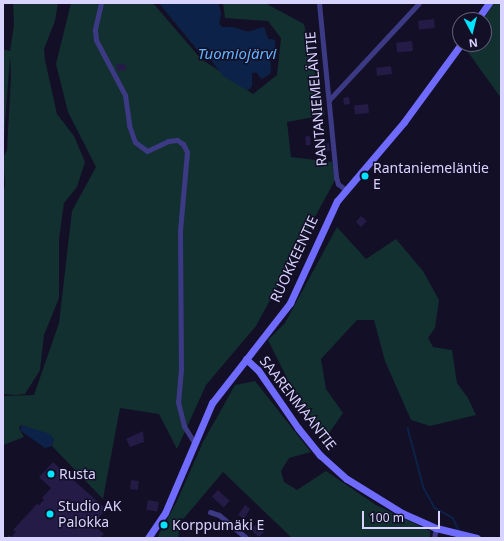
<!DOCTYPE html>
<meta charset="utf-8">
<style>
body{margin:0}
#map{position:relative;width:504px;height:541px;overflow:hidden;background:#130f26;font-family:"Noto Sans",sans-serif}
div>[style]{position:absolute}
.green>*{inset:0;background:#12302f}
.water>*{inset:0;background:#0c2248}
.stream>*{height:1.5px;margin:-0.75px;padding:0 0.75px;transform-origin:0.75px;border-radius:0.75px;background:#0c2248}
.building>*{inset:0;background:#241b47;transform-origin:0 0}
.street>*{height:5px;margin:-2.5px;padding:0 2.5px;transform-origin:2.5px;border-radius:2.5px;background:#3d3a85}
.secondary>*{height:7px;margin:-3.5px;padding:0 3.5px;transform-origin:3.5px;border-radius:3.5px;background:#6f6bff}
.dots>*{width:11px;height:11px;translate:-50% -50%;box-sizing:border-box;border:2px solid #130f26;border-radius:50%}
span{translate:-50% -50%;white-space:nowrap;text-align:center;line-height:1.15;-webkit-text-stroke:3px #130f26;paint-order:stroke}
.street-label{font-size:14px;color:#d9d4ff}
.poi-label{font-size:14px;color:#d9d4ff}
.left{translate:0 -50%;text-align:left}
.water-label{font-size:15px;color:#62b6ff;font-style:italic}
.frame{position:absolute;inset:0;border:4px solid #d9d4ff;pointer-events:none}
.north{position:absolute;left:452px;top:12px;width:40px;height:40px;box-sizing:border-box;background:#130f26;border:1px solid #625e7d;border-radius:50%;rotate:173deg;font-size:11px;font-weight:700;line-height:16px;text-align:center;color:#d9d4ff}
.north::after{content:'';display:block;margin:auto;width:14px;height:18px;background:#00e5ff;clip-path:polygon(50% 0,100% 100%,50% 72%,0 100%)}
.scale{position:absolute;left:362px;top:511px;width:78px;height:18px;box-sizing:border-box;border:2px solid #d9d4ff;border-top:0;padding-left:5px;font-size:12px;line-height:14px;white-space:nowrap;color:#d9d4ff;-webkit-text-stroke:3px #130f26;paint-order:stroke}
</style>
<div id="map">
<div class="green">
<i style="clip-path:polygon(13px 3px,58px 3px,55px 21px,44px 49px,45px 60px,57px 114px,74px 136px,85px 162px,77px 187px,64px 203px,59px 239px,59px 298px,44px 335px,40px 370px,25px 394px,15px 395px,3px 394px,3px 194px,5px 185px,3px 158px,7px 150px,11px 77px,10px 56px,3px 151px,3px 49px,10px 51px,14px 25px)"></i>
<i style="clip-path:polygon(71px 3px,153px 3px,201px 59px,221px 72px,211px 60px,200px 53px,159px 3px,218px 3px,221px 13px,219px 24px,222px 27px,232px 27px,248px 32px,264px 27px,268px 39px,275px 40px,275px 53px,270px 58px,271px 73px,262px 79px,256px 72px,252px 73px,252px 86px,247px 90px,253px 94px,277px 75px,281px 38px,268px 21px,225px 18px,223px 3px,265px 3px,304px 24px,325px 115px,287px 122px,291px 157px,332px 162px,335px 180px,256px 326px,206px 385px,177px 449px,159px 414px,120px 408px,103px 499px,52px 446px,54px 439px,21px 425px,19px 428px,24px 437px,3px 445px,3px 396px,34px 395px,59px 323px,72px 211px,96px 167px,68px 112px,56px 64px)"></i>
<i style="clip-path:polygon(494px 3px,501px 3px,501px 98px,465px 48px,468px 44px,484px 44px,483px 20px)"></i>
<i style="clip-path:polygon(337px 227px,366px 259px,396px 239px,423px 271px,439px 300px,435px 328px,428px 338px,433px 347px,452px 350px,457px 383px,468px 398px,476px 415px,430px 426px,411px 420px,385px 361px,374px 320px,357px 320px,321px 359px,326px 389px,343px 413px,325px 439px,289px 382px,268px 340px,285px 323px)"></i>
<i style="clip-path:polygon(255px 381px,311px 452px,289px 458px,281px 471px,284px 482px,297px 490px,326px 471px,376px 505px,430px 531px,430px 538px,292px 538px,223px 472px,180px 523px,178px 538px,157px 538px,177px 501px,203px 442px,235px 385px)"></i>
</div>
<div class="water">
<i style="clip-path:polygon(159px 3px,218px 3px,221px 13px,219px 24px,222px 27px,232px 27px,248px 32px,264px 27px,268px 39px,275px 40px,275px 53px,270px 58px,271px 73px,262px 79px,256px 72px,252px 73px,252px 86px,248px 90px,243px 88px,223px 76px,211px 60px,200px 53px)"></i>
<i style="clip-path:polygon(21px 425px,50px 434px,54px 439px,52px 446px,45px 448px,21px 431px)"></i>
</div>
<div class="stream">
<i style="left:408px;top:428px;width:62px;rotate:75.1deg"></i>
<i style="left:424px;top:488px;width:23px;rotate:61deg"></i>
<i style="left:435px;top:508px;width:21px;rotate:29deg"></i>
<i style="left:453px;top:518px;width:13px;rotate:63deg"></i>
</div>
<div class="building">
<i style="left:434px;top:19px;width:9px;height:16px;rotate:84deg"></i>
<i style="left:412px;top:41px;width:10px;height:16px;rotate:84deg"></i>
<i style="clip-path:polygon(116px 63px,126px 65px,126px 70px,117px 71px)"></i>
<i style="left:391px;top:66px;width:8px;height:15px;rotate:83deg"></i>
<i style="left:349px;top:97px;width:7px;height:6px;rotate:82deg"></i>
<i style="left:368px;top:104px;width:9px;height:14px;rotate:84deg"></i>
<i style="left:310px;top:136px;width:9px;height:5px;rotate:84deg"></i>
<i style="left:329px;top:143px;width:8px;height:13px;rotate:83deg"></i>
<i style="clip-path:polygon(361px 216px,367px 221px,361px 227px,356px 222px)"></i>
<i style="clip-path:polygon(143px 431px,144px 442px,130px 447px,126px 439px)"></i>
<i style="clip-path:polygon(53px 462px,106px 509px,93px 524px,104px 534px,100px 538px,6px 538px,9px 535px,11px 537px,16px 532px,13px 530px,37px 504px,39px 505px,44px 500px,42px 498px,51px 488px,39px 477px)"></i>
<i style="left:131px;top:480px;width:8px;height:9px;rotate:7deg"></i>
<i style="left:218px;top:490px;width:16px;height:9px;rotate:43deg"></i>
<i style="left:148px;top:500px;width:11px;height:10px;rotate:10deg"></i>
<i style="clip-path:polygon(245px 505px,250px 509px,244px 519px,238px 515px)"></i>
<i style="clip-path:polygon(255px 525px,264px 532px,259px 537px,251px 530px)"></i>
</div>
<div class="street">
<i style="left:101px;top:3px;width:28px;rotate:103deg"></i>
<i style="left:95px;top:30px;width:10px;rotate:84deg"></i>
<i style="left:96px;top:40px;width:62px;rotate:62.2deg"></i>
<i style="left:125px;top:95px;width:30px;rotate:82deg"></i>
<i style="left:129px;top:125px;width:18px;rotate:71deg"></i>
<i style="left:135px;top:142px;width:15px;rotate:37deg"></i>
<i style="left:147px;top:151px;width:23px;rotate:-25deg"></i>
<i style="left:168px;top:141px;width:9px;rotate:-6deg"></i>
<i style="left:177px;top:140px;width:7px;rotate:34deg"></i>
<i style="left:183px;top:144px;width:9px;rotate:63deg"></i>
<i style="left:187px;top:152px;width:78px;rotate:95.1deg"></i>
<i style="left:180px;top:230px;width:139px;rotate:89.6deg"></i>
<i style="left:181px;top:369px;width:33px;rotate:95deg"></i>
<i style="left:178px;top:402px;width:25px;rotate:76deg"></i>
<i style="left:184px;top:426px;width:19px;rotate:58deg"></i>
<i style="left:319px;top:3px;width:175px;rotate:84.4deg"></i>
<i style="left:336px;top:177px;width:7px;rotate:74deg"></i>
<i style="left:338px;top:184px;width:9px;rotate:36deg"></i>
<i style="left:329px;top:100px;width:132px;rotate:-47.1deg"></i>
<i style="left:210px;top:512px;width:9px;rotate:18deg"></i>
<i style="left:219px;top:515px;width:35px;rotate:40deg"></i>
<i style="left:434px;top:538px;width:10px;rotate:-79deg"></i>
</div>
<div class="secondary">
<i style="left:477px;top:20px;width:21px;rotate:-55deg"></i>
<i style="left:246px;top:359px;width:16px;rotate:43deg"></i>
<i style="left:258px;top:370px;width:70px;rotate:55.4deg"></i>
<i style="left:298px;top:428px;width:35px;rotate:51deg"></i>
<i style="left:320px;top:455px;width:36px;rotate:42deg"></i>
<i style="left:347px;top:479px;width:65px;rotate:31.7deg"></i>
<i style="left:402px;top:513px;width:37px;rotate:24deg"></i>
<i style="left:436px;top:528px;width:42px;rotate:13.7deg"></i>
<i style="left:148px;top:538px;width:30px;rotate:-56deg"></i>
<i style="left:165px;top:513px;width:120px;rotate:-66.9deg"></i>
<i style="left:212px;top:403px;width:127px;rotate:-52deg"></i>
<i style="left:290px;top:303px;width:112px;rotate:-65.3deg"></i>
<i style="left:337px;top:201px;width:104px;rotate:-49.7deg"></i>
<i style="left:404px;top:122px;width:97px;rotate:-53.8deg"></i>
</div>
<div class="dots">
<i style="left:365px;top:176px;background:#00e5ff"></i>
<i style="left:51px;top:474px;background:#00e5ff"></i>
<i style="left:50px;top:514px;background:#00e5ff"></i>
<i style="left:164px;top:525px;background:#00e5ff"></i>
</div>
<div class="street-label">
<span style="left:316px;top:99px;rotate:-95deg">RANTANIEMELÄNTIE</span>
<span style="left:294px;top:259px;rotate:-65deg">RUOKKEENTIE</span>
<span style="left:298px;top:403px;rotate:52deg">SAARENMAANTIE</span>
</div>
<div class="poi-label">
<span class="left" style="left:373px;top:176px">Rantaniemeläntie<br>E</span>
<span class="left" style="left:59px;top:474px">Rusta</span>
<span class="left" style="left:58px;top:514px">Studio AK<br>Palokka</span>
<span class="left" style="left:172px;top:525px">Korppumäki E</span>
</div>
<div class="water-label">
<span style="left:237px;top:54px">Tuomiojärvi</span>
</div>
<div class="frame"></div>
<div class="north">N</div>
<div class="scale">100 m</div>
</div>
